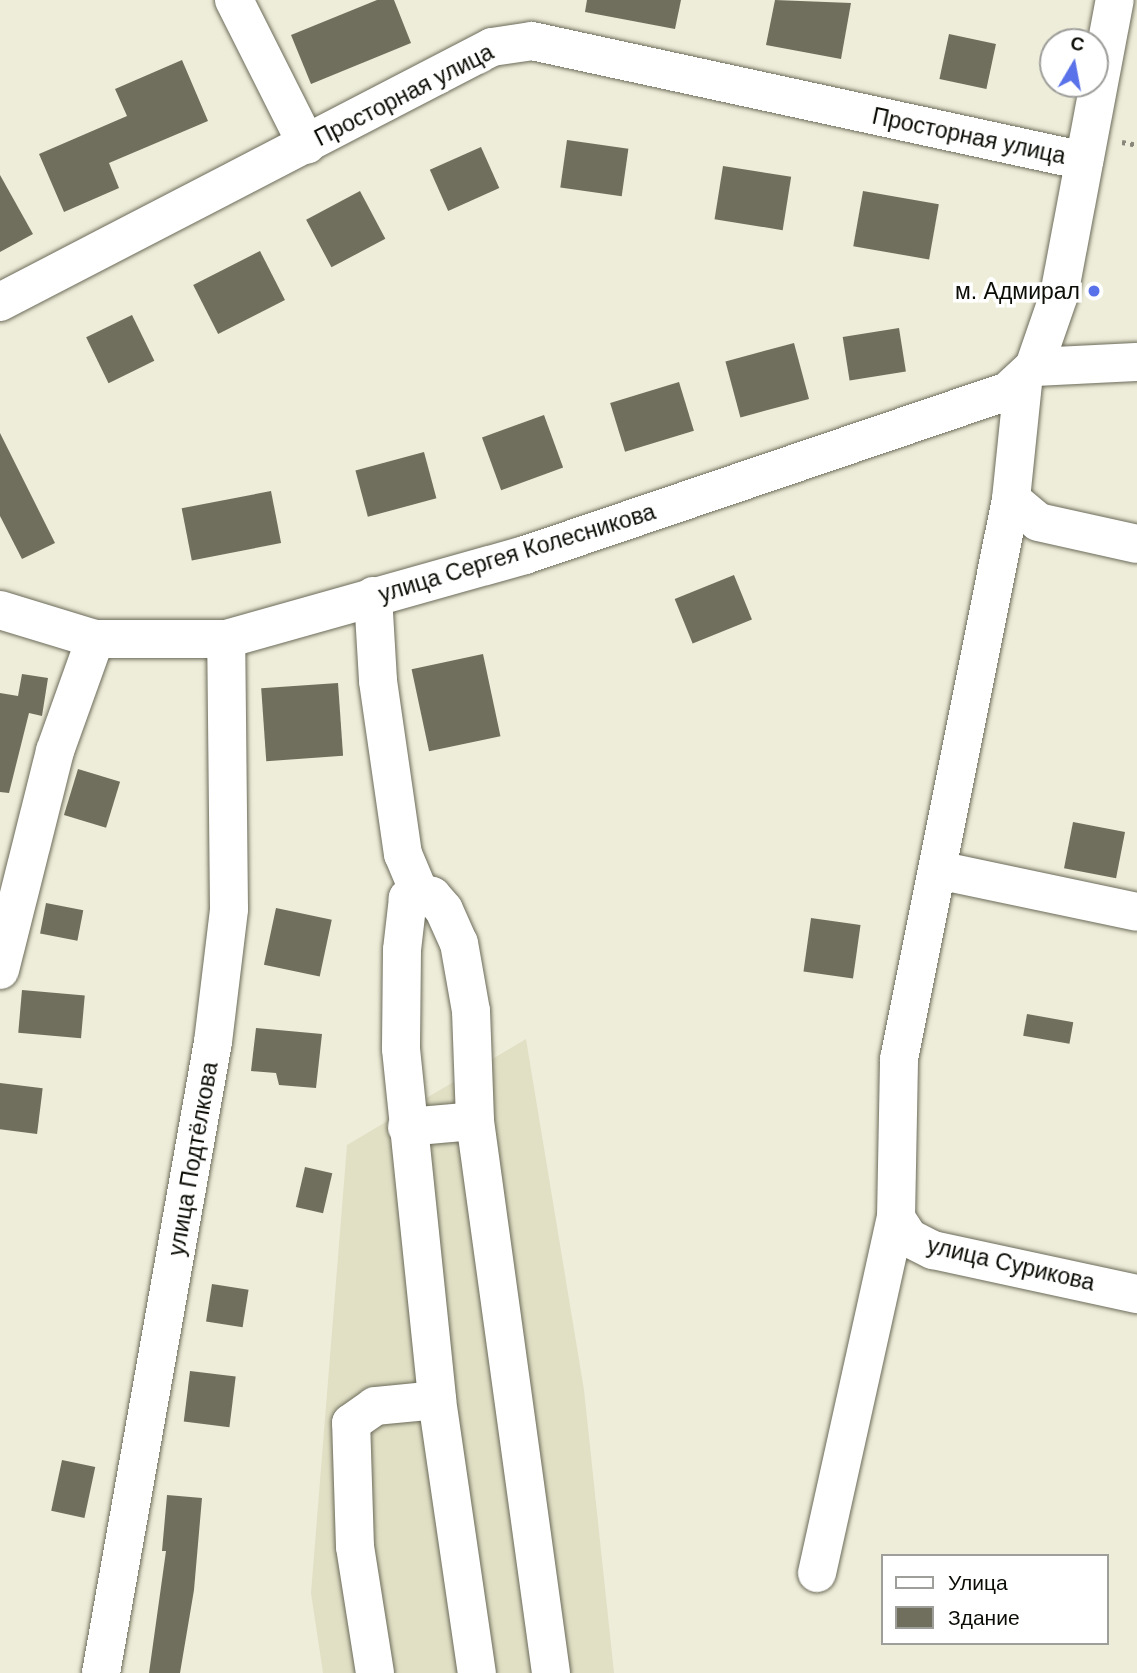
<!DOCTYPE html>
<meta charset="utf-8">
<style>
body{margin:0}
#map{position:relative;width:1137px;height:1673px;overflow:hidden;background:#eeedd9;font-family:Arial,sans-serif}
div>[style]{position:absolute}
.built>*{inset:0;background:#e1e0c5}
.building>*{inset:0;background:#706f5e;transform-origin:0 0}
.path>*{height:4.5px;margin-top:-2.25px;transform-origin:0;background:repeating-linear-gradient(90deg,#88877a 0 3.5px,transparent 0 8.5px)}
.roads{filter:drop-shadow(0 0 2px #6c6b5a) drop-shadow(0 0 2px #6c6b5a)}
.minor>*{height:38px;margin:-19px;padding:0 19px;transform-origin:19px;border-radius:19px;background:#fff}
.dots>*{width:19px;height:19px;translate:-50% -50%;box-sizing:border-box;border:4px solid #fff;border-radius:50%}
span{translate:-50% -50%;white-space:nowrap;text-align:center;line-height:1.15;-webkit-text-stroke:7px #fff;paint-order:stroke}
.street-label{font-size:23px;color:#0c0c06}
.poi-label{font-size:23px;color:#0c0c06}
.right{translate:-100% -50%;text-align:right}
.legend{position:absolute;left:881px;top:1554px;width:228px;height:91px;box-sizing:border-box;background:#fff;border:2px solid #9e9e9b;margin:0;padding:9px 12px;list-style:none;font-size:21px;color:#0c0c06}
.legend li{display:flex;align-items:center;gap:14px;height:35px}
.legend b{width:35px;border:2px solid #9e9e9b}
.north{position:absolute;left:1039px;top:28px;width:70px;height:70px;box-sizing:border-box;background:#fff;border:2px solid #9e9e9b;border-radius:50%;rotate:10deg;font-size:19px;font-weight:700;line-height:28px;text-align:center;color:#0c0c06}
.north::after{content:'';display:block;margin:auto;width:24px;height:32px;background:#5a72e9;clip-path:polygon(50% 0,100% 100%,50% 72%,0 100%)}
</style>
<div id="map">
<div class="built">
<i style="clip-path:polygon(526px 1039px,584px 1390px,614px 1673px,323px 1673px,311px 1593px,347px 1145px)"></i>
</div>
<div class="building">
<i style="clip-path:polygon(377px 0,394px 0,411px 43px,311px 84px,291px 35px)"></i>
<i style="clip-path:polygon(587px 0,681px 0,675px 29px,585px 12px)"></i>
<i style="clip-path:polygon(775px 0,851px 3px,841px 59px,766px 45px)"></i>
<i style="left:949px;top:34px;width:48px;height:46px;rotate:12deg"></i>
<i style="clip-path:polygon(182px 60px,208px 121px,109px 163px,119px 188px,64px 212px,39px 154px,127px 116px,115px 89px)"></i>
<i style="left:567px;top:140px;width:62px;height:48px;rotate:8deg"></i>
<i style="left:481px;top:147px;width:45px;height:56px;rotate:66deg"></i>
<i style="left:723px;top:166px;width:69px;height:54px;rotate:9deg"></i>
<i style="clip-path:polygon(0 175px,33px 234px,0 252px)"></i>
<i style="left:360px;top:191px;width:54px;height:61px;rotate:62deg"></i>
<i style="left:863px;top:191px;width:77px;height:56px;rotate:10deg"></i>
<i style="left:260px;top:251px;width:55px;height:75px;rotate:63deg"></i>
<i style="left:132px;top:315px;width:51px;height:51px;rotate:64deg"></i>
<i style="left:899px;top:328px;width:44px;height:57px;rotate:81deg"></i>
<i style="left:794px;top:343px;width:58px;height:71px;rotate:75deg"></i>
<i style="left:679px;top:382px;width:51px;height:72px;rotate:73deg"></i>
<i style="left:544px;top:415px;width:56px;height:66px;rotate:70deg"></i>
<i style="clip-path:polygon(0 433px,55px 543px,22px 559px,0 516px)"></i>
<i style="left:424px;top:452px;width:48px;height:71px;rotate:75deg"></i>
<i style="left:271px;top:491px;width:53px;height:91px;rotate:79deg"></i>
<i style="left:734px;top:575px;width:48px;height:64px;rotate:68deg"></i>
<i style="left:483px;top:654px;width:84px;height:73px;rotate:78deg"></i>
<i style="clip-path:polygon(22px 674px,48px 678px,42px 716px,29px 713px,9px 793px,0 792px,0 693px,18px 696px)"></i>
<i style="left:338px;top:683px;width:73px;height:77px;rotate:86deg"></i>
<i style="left:78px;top:769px;width:44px;height:48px;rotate:17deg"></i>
<i style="left:1073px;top:822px;width:53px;height:47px;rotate:11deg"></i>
<i style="left:46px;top:903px;width:38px;height:31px;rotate:11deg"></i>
<i style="left:276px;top:908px;width:57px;height:58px;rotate:12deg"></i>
<i style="left:811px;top:918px;width:50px;height:54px;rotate:8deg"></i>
<i style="left:22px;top:990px;width:63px;height:43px;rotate:5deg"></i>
<i style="left:1027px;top:1014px;width:47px;height:22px;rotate:10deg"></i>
<i style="clip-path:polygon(256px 1028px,322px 1034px,316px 1088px,279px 1085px,276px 1073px,251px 1071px)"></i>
<i style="left:0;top:1083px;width:43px;height:46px;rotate:7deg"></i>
<i style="left:305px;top:1167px;width:28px;height:41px;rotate:13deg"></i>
<i style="left:212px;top:1284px;width:37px;height:38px;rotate:9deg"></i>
<i style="left:190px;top:1371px;width:46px;height:51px;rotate:7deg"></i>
<i style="left:62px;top:1460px;width:34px;height:52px;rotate:12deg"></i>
<i style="clip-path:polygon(167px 1495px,202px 1498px,194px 1590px,180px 1673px,149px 1673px,166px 1551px,162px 1551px)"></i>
</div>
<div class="path">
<i style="left:1122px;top:142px;width:15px;rotate:11deg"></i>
</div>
<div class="roads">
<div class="minor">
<i style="left:234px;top:0;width:162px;rotate:63.3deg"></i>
<i style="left:0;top:302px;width:554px;rotate:-27.4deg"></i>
<i style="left:492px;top:47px;width:40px;rotate:-8.5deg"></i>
<i style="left:532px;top:41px;width:565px;rotate:12.26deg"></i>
<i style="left:1034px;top:367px;width:103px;rotate:-2.8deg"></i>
<i style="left:1011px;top:499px;width:35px;rotate:40deg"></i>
<i style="left:1038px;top:522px;width:101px;rotate:12.5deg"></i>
<i style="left:373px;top:596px;width:85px;rotate:86.6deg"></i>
<i style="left:378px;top:681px;width:175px;rotate:81.8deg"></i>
<i style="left:403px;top:854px;width:41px;rotate:67.2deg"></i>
<i style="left:419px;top:892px;width:13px;rotate:151deg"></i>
<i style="left:408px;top:898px;width:52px;rotate:96.6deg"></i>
<i style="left:402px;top:950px;width:99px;rotate:90.6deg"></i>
<i style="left:401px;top:1049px;width:353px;rotate:84.1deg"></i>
<i style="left:437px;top:1400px;width:276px;rotate:81.7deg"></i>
<i style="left:0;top:610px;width:99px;rotate:17deg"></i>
<i style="left:95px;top:639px;width:131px"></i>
<i style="left:226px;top:639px;width:311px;rotate:-15.7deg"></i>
<i style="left:525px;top:555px;width:510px;rotate:-18.75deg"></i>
<i style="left:1008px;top:391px;width:35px;rotate:-43deg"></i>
<i style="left:1034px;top:367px;width:76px;rotate:-70.9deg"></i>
<i style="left:1059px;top:295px;width:300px;rotate:-79.3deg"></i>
<i style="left:938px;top:870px;width:203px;rotate:11.9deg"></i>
<i style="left:419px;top:892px;width:14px;rotate:17deg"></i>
<i style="left:432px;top:896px;width:18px;rotate:49deg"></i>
<i style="left:444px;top:910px;width:36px;rotate:66deg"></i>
<i style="left:459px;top:943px;width:69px;rotate:80deg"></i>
<i style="left:471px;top:1011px;width:110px;rotate:87.9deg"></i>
<i style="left:475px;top:1121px;width:557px;rotate:82.16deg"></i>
<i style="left:0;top:970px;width:226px;rotate:-75.9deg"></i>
<i style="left:55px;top:751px;width:119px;rotate:-70.3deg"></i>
<i style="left:407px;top:1127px;width:68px;rotate:-5deg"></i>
<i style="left:896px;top:1218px;width:24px;rotate:57deg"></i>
<i style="left:909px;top:1238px;width:27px;rotate:27deg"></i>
<i style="left:933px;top:1250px;width:209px;rotate:12.2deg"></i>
<i style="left:817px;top:1573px;width:364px;rotate:-77.5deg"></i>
<i style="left:896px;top:1218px;width:159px;rotate:-88.9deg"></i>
<i style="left:899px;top:1059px;width:571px;rotate:-78.69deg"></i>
<i style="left:1011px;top:499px;width:118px;rotate:-84.1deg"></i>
<i style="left:101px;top:1673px;width:641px;rotate:-79.94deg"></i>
<i style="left:213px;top:1042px;width:134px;rotate:-83.1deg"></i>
<i style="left:229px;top:909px;width:270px;rotate:-90.6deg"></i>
<i style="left:375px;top:1673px;width:128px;rotate:-99deg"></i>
<i style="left:355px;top:1547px;width:124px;rotate:-91.8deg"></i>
<i style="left:351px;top:1423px;width:29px;rotate:-35deg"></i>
<i style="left:375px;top:1406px;width:62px;rotate:-5.5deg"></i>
</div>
</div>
<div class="dots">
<i style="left:1094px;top:291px;background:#5a72e9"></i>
</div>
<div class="street-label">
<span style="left:404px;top:95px;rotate:-27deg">Просторная улица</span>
<span style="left:969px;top:136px;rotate:12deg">Просторная улица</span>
<span style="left:517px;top:553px;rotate:-17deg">улица Сергея Колесникова</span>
<span style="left:193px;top:1159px;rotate:-80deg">улица Подтёлкова</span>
<span style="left:1011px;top:1264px;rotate:13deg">улица Сурикова</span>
</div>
<div class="poi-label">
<span class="right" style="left:1080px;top:291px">м. Адмирал</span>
</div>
<ul class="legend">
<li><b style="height:9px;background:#fff"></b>Улица</li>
<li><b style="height:19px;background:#706f5e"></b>Здание</li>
</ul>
<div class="north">С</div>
</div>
